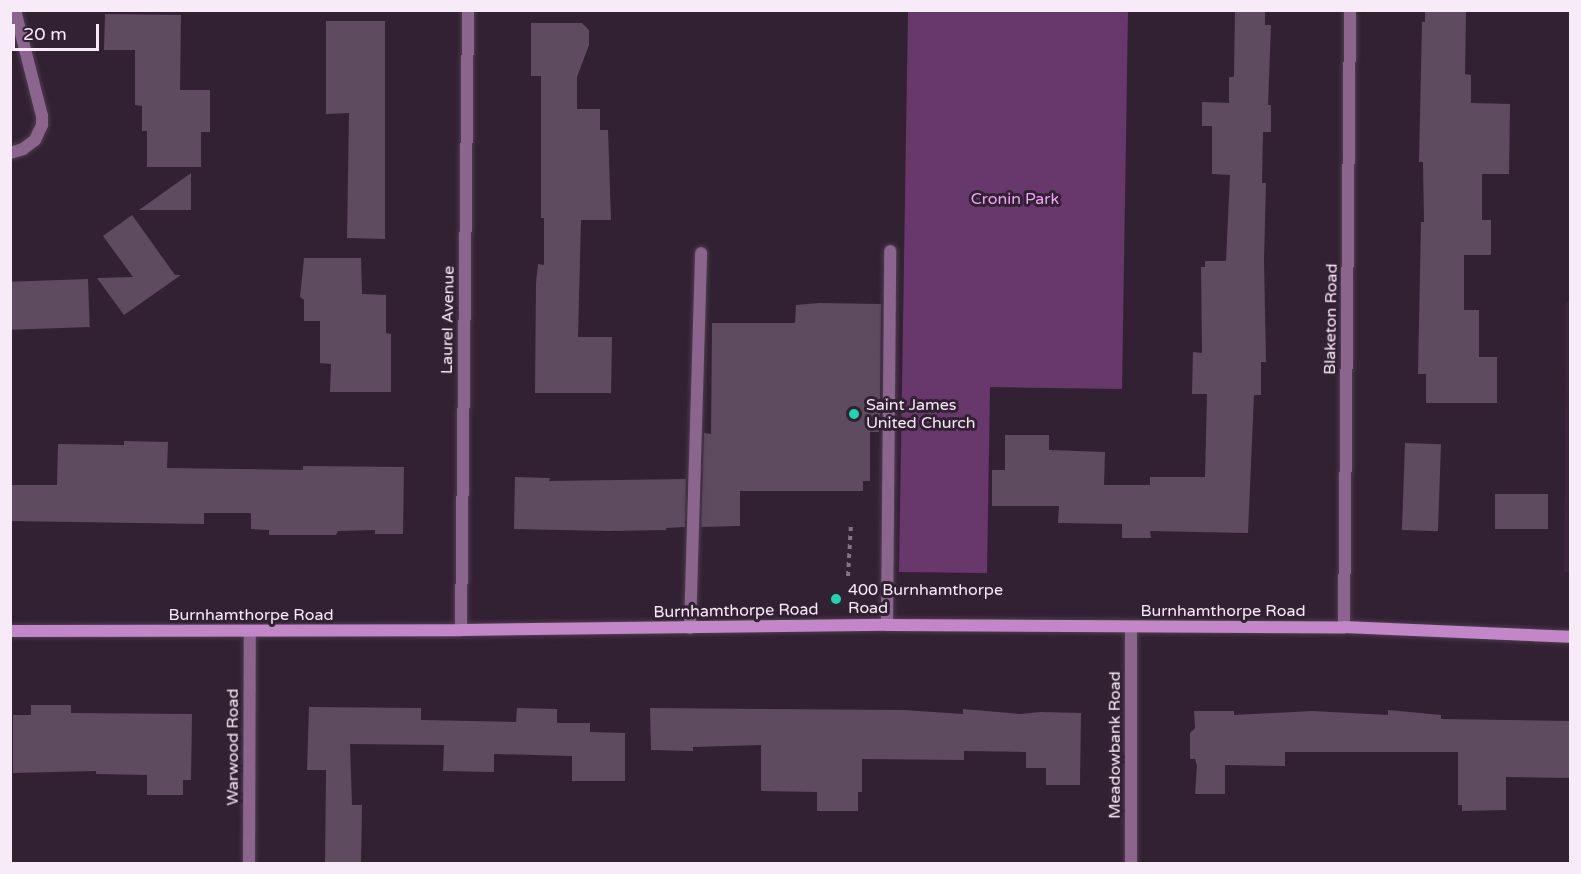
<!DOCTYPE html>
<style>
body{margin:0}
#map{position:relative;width:1581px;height:874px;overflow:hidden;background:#322133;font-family:"Varela Round",sans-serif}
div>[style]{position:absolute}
.built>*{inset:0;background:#3c253d}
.green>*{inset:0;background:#68386c}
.building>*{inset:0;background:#5f4b60;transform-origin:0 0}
.path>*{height:4px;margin-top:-2px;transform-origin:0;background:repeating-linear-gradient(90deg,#837483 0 4.5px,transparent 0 9px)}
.roads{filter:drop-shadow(0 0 2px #4e3d4e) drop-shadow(0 0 2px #4e3d4e)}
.lane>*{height:12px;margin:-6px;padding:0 6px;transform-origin:6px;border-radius:6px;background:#8b658d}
.street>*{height:12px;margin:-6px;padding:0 6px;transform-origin:6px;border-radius:6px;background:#8b658d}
.secondary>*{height:12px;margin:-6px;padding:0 6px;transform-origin:6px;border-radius:6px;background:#c386c8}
.dots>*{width:16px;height:16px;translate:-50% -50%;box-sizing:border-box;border:3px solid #322133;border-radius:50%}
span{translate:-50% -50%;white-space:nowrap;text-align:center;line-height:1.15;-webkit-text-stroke:6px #322133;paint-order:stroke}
.park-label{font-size:16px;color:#f2a5f8}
.street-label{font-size:16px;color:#f7ebf7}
.poi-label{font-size:16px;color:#f7ebf7}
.left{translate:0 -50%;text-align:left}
.frame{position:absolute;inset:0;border:12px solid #f7ebf7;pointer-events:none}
.scale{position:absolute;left:12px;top:24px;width:87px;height:27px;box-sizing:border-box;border:3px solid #f7ebf7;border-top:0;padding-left:8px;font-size:18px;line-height:21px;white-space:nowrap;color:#f7ebf7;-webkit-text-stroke:4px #322133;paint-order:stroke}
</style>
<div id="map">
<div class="built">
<i style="clip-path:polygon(1566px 302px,1570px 302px,1570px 572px,1564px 572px)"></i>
</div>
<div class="green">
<i style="clip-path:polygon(908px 11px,1128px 11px,1122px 389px,990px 387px,987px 573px,899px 572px)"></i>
</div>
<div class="building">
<i style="clip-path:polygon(1235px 10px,1265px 10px,1265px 25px,1271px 25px,1268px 105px,1271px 105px,1271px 132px,1263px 132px,1262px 183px,1266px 183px,1264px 260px,1266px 362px,1261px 362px,1261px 395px,1254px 395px,1248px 533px,1150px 531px,1151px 538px,1122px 538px,1122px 524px,1058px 523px,1059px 506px,992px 506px,992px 470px,1005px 470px,1005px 435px,1049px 435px,1049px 450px,1105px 452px,1104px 485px,1150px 485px,1150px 477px,1205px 477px,1207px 394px,1192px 394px,1193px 352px,1202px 353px,1201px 267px,1205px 267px,1205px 261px,1226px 261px,1230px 175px,1212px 174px,1212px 126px,1202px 126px,1202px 102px,1229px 103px,1229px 77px,1234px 77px)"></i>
<i style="clip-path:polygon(1425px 10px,1466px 10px,1465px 74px,1471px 75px,1471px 103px,1510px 104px,1509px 174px,1482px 174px,1482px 220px,1491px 220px,1491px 255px,1464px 255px,1464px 310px,1479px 310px,1479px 357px,1497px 357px,1497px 403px,1426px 403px,1426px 374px,1418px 374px,1421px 222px,1424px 222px,1423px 162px,1419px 162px,1422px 22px,1425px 22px)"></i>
<i style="clip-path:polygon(105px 14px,181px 15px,180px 90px,210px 90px,210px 132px,201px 132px,201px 167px,147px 167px,147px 131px,142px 131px,142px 106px,135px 105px,135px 50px,104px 50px)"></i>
<i style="clip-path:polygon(326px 21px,385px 21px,385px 239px,347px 238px,349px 113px,326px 114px)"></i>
<i style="clip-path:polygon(531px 23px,582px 23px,589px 30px,589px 45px,577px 77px,577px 109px,600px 109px,600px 130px,608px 130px,611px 220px,581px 220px,578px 337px,612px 337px,611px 393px,535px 393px,536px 283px,538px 264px,544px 265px,544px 218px,541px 218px,541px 76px,531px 76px)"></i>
<i style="clip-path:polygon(191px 173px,191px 210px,139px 210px)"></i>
<i style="clip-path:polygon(132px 215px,175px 275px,181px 275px,124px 315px,97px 278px,133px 277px,103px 236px)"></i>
<i style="clip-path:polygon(304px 258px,361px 258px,362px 294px,386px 295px,386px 333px,391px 334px,391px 392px,330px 392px,331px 364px,320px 363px,320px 321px,304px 321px,304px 300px,300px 297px)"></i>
<i style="left:88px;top:279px;width:48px;height:78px;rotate:88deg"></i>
<i style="clip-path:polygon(819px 303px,881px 304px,880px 409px,879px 432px,870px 432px,870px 481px,863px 481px,863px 491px,740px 491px,740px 526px,701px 527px,704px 433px,711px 434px,712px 323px,795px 323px,796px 305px)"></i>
<i style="clip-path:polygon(124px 441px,168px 442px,167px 468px,303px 470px,303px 466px,404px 467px,403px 534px,375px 534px,375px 530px,338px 531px,336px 535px,269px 535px,269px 530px,251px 529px,251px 513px,204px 513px,204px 524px,10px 521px,10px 485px,57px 485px,58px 444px,124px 445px)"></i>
<i style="left:1405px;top:443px;width:36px;height:87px;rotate:2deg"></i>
<i style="clip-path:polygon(515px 477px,550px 478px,549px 481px,686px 479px,685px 527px,666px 528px,666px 530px,608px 531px,514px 529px)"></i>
<i style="left:1548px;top:494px;width:35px;height:53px;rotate:90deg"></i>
<i style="clip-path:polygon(31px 705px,71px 705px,71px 713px,192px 714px,191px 780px,183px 780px,183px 795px,147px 795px,147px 775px,96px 774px,96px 771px,13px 773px,13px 715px,31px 715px)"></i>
<i style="clip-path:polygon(309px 707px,421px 708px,421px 720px,516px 722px,517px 708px,557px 709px,557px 723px,590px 723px,590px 732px,625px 733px,625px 781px,572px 781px,572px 756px,494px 754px,494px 772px,443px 771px,444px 745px,350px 744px,352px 805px,362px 805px,361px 864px,325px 864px,326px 770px,307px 770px)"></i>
<i style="clip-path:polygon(650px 708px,904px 710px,963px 714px,963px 709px,1020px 714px,1040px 712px,1081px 713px,1080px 785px,1046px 785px,1046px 768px,1026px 768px,1026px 752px,964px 751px,964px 760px,862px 759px,862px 792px,858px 792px,858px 811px,817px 811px,817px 792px,761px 791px,761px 745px,693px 747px,693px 751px,651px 750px)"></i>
<i style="clip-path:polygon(1388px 710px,1441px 715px,1441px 719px,1570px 721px,1570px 778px,1506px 777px,1506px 810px,1462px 811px,1462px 805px,1458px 805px,1458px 752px,1285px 752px,1285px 766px,1225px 765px,1225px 794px,1195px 794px,1197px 766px,1195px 759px,1190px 759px,1190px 733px,1195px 728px,1194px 711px,1234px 711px,1234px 715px,1312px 711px,1388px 715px)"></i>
</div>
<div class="path">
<i style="left:848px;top:576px;width:52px;rotate:-86.7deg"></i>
</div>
<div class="roads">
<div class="lane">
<i style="left:887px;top:625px;width:374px;rotate:-89.5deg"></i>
<i style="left:690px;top:628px;width:375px;rotate:-88.3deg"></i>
</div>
<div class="street">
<i style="left:10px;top:153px;width:14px;rotate:-17deg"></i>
<i style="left:23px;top:149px;width:15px;rotate:-37deg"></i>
<i style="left:35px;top:140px;width:17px;rotate:-65deg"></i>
<i style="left:42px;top:125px;width:9px;rotate:-90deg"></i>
<i style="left:42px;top:116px;width:109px;rotate:-104.3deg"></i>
<i style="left:1344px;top:627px;width:617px;rotate:-89.44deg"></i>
<i style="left:461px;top:630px;width:620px;rotate:-89.35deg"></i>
<i style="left:249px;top:864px;width:232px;rotate:-89.8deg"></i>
<i style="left:1131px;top:864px;width:237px;rotate:-90deg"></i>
</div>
<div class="secondary">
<i style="left:10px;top:631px;width:451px;rotate:-0.1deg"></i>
<i style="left:461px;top:630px;width:426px;rotate:-0.7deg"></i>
<i style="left:887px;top:625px;width:457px;rotate:0.3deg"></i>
<i style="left:1344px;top:627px;width:226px;rotate:2.5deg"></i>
</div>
</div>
<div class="dots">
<i style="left:854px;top:414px;background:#1ed5b1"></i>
<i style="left:836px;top:599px;background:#1ed5b1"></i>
</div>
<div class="park-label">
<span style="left:1015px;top:199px">Cronin Park</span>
</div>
<div class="street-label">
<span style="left:1331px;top:319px;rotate:-89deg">Blaketon Road</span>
<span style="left:448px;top:320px;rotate:-89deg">Laurel Avenue</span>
<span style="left:736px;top:611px;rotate:-1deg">Burnhamthorpe Road</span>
<span style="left:1223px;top:611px">Burnhamthorpe Road</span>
<span style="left:251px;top:615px">Burnhamthorpe Road</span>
<span style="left:1115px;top:745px;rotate:-90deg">Meadowbank Road</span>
<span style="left:233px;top:747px;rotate:-90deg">Warwood Road</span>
</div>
<div class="poi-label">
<span class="left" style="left:866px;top:414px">Saint James<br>United Church</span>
<span class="left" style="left:848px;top:599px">400 Burnhamthorpe<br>Road</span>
</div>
<div class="frame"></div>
<div class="scale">20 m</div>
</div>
